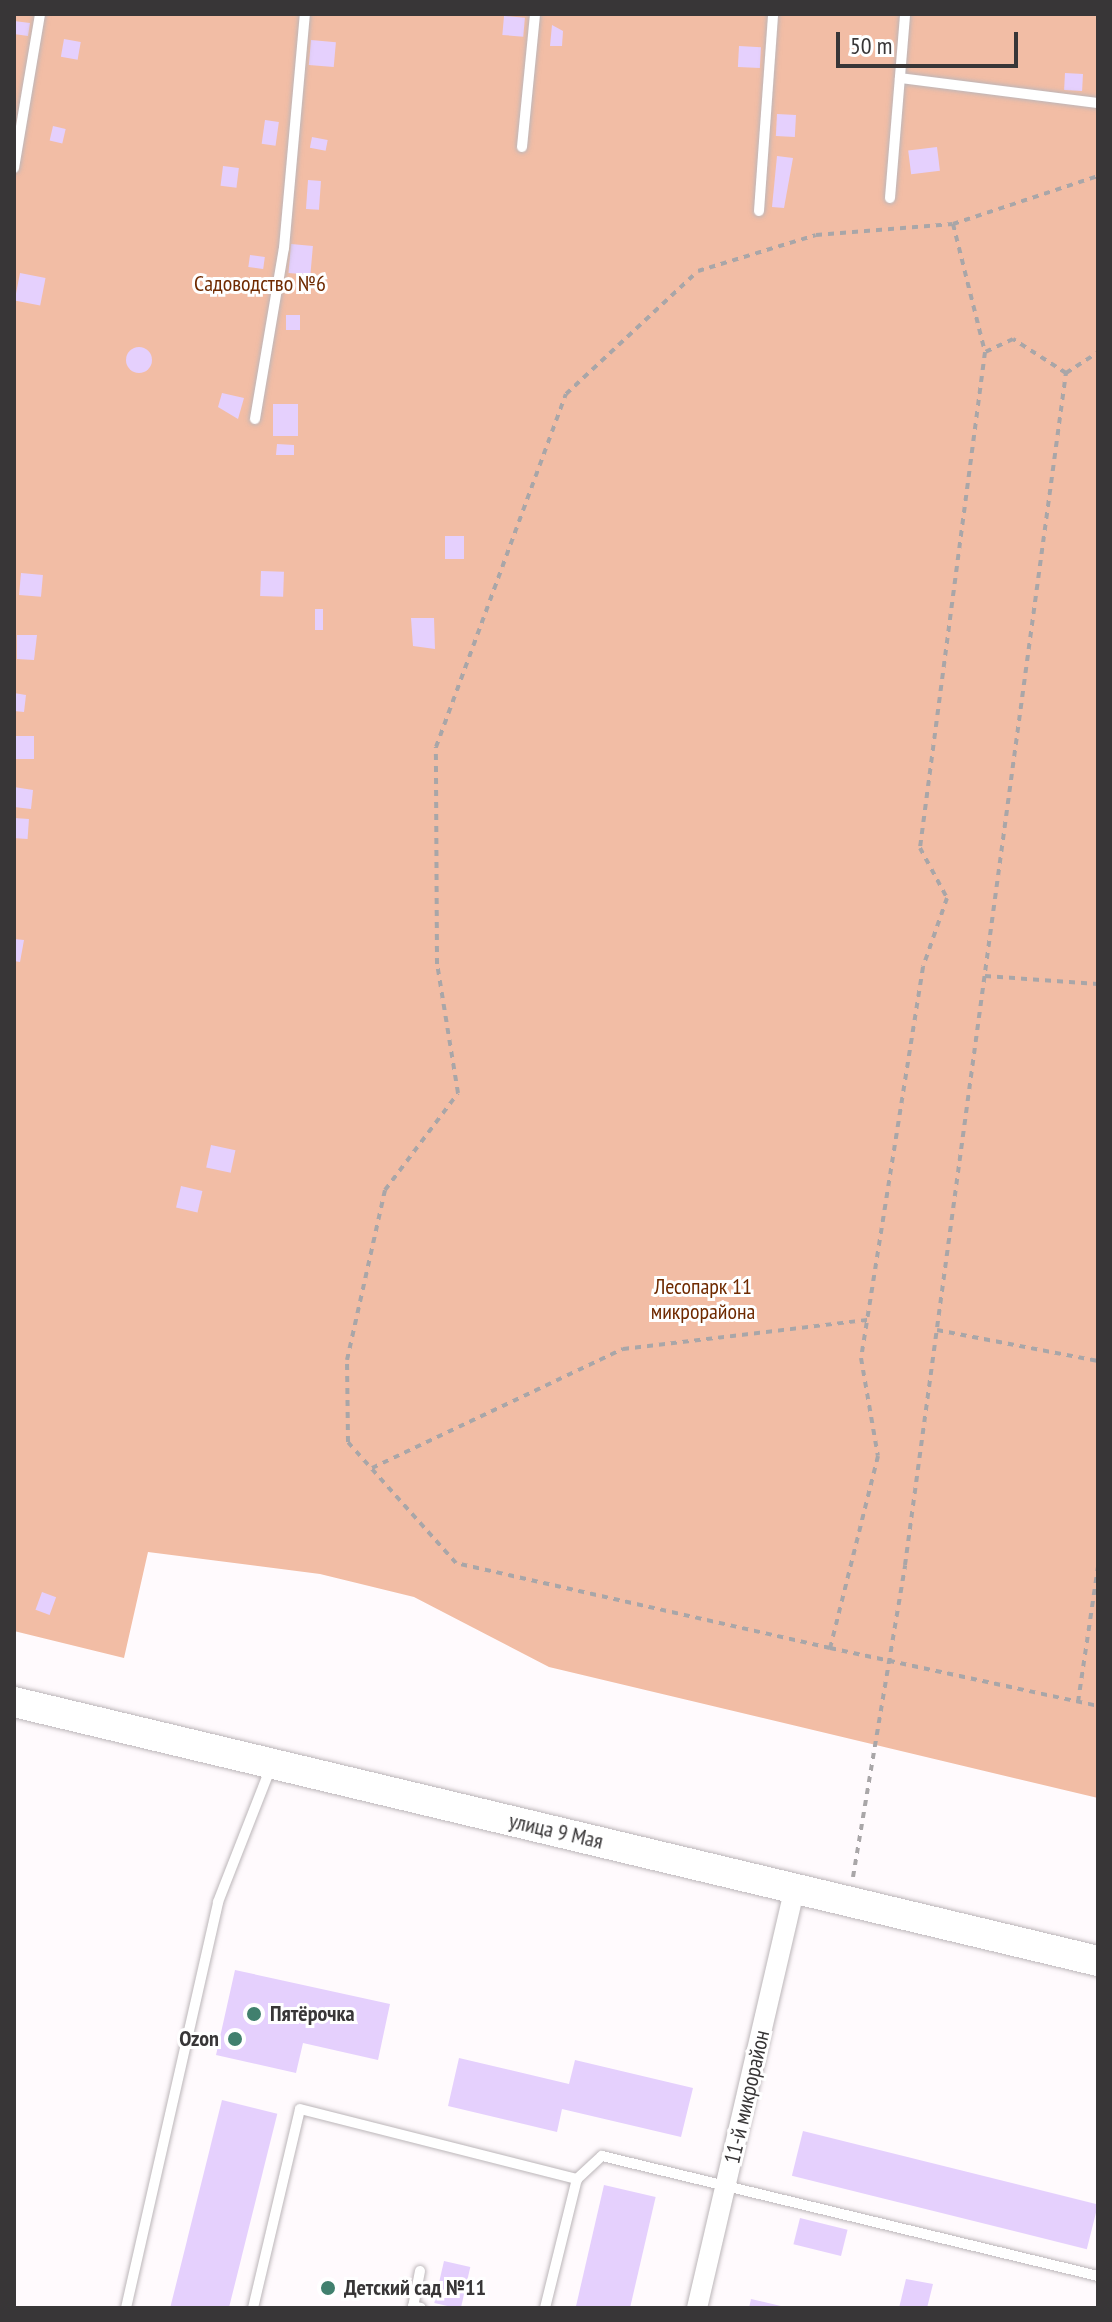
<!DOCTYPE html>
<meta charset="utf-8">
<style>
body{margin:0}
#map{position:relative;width:1112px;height:2322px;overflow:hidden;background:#fffafd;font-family:"PT Sans Narrow",sans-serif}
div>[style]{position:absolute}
.green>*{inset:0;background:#f2bda5}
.building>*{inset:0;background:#e5d0fd;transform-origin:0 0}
.round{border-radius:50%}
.path>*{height:4px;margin-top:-2px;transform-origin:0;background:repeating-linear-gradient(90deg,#a9a6a8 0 6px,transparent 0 12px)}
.roads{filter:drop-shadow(0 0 2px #bcb6b9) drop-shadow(0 0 2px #bcb6b9)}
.lane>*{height:10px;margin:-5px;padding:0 5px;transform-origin:5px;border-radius:5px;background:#fff}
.street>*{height:20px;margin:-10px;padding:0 10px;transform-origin:10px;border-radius:10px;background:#fff}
.secondary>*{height:30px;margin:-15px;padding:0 15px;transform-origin:15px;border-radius:15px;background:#fff}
.dots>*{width:22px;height:22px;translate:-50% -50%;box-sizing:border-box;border:4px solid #fff;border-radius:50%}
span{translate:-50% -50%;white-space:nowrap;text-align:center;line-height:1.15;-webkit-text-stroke:6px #fff;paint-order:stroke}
.park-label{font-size:22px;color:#6f2a00}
.street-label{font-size:22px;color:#383637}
.poi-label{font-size:22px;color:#383637;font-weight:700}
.left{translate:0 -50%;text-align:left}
.right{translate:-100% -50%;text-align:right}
.frame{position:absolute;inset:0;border:16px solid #383637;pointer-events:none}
.scale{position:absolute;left:836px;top:32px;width:182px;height:36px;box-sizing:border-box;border:4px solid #383637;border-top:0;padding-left:10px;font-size:24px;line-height:28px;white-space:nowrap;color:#383637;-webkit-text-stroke:6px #fff;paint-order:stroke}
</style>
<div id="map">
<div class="green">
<i style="clip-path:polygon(14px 14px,1098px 14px,1098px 1798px,549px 1667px,414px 1597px,320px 1574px,148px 1552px,124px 1658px,14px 1631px)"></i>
</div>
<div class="building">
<i style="left:504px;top:16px;width:21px;height:19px;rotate:5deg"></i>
<i style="clip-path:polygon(14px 21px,30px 23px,28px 36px,14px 34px)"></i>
<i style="clip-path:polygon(552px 25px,563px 31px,562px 46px,550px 46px)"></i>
<i style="left:64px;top:39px;width:17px;height:18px;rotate:10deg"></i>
<i style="left:311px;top:40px;width:25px;height:25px;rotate:5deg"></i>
<i style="left:739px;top:46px;width:22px;height:21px;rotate:3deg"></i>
<i style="left:1065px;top:73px;width:18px;height:17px;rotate:3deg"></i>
<i style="left:777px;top:114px;width:19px;height:22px;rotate:3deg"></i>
<i style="left:265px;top:120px;width:14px;height:24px;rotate:8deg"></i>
<i style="left:53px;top:126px;width:13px;height:15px;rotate:13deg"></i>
<i style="left:312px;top:137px;width:16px;height:11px;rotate:11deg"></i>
<i style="left:937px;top:147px;width:24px;height:29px;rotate:83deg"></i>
<i style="clip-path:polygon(777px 156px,793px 158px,784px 208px,772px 207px)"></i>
<i style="left:223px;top:166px;width:16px;height:20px;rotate:7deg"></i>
<i style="left:308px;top:180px;width:13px;height:29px;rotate:4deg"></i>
<i style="left:291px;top:244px;width:22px;height:29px;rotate:5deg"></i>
<i style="left:250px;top:255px;width:15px;height:12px;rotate:8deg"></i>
<i style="left:20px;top:273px;width:26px;height:28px;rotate:11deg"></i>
<i style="left:286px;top:315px;width:14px;height:15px"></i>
<i class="round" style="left:126px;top:347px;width:26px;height:26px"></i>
<i style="clip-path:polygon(222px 393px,244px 398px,238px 419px,218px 407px)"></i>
<i style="left:273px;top:404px;width:25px;height:32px"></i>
<i style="clip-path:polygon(277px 444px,294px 445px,294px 455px,276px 455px)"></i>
<i style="left:445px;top:536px;width:19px;height:23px"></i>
<i style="left:261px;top:571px;width:23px;height:25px;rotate:2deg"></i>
<i style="left:21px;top:573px;width:22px;height:22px;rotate:5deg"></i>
<i style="left:315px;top:609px;width:8px;height:21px"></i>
<i style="clip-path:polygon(411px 618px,434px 618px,435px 649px,413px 646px)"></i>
<i style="clip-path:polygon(17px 635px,37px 635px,34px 660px,17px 659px)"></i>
<i style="clip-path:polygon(14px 693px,26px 695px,24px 712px,14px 711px)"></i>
<i style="left:14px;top:736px;width:20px;height:23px"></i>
<i style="clip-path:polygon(14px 787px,33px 790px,31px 809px,14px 807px)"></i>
<i style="left:14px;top:818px;width:15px;height:20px;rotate:4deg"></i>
<i style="clip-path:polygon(14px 939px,24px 940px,20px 962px,14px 961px)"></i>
<i style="left:211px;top:1145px;width:25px;height:23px;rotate:12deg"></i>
<i style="left:181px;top:1186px;width:22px;height:22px;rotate:13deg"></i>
<i style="left:42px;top:1592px;width:15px;height:19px;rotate:20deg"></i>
<i style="clip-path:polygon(235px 1970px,390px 2004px,378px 2060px,303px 2043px,296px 2073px,216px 2055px)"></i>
<i style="clip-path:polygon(459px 2058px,569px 2084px,575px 2060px,693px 2088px,681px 2137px,562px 2109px,557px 2132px,448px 2106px)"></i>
<i style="left:222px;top:2100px;width:57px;height:213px;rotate:14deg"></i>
<i style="left:803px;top:2131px;width:304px;height:46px;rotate:14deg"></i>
<i style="left:604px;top:2185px;width:53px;height:127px;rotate:13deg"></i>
<i style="left:800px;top:2218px;width:49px;height:27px;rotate:14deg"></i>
<i style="left:444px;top:2261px;width:27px;height:43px;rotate:13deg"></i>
<i style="clip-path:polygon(906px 2279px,933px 2284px,927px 2308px,899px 2308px)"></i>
<i style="clip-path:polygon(751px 2299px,785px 2307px,785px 2308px,749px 2308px)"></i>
</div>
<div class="path">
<i style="left:953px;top:224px;width:132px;rotate:76deg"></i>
<i style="left:1066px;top:373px;width:63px;rotate:-147.3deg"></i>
<i style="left:1013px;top:339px;width:31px;rotate:155deg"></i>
<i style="left:985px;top:352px;width:500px;rotate:97.47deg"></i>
<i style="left:920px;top:848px;width:57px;rotate:61.6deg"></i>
<i style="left:947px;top:898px;width:73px;rotate:109.2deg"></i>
<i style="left:923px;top:967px;width:396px;rotate:99deg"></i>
<i style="left:861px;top:1358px;width:99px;rotate:80.2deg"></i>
<i style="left:878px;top:1456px;width:198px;rotate:104deg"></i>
<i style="left:830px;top:1648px;width:274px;rotate:12.2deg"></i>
<i style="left:985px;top:976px;width:113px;rotate:4deg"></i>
<i style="left:937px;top:1330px;width:164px;rotate:10.9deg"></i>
<i style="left:372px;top:1468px;width:278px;rotate:-25.4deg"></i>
<i style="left:623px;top:1349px;width:246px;rotate:-6.8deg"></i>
<i style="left:830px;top:1648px;width:384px;rotate:-167.2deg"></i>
<i style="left:456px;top:1563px;width:162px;rotate:-131.8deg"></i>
<i style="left:348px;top:1442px;width:82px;rotate:-90.7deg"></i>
<i style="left:347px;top:1360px;width:174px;rotate:-77.4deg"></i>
<i style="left:385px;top:1190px;width:121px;rotate:-53deg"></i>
<i style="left:458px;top:1093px;width:131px;rotate:-99.2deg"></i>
<i style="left:437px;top:964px;width:217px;rotate:-90.3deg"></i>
<i style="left:436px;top:747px;width:376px;rotate:-69.8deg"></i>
<i style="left:566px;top:394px;width:180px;rotate:-43deg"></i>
<i style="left:698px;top:271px;width:123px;rotate:-17deg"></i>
<i style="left:816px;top:235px;width:137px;rotate:-4.6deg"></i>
<i style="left:953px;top:224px;width:153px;rotate:-18.3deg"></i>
<i style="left:1078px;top:1702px;width:137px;rotate:-81.6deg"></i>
<i style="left:853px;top:1877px;width:316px;rotate:-80.5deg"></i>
<i style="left:905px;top:1565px;width:1203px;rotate:-82.31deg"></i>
<i style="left:1066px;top:373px;width:38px;rotate:-33deg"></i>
</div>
<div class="roads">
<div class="lane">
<i style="left:900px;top:78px;width:200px;rotate:7.2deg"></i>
<i style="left:522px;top:147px;width:134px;rotate:-84.4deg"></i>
<i style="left:14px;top:168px;width:156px;rotate:-80.4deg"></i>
<i style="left:890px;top:198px;width:185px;rotate:-85.3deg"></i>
<i style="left:759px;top:211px;width:197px;rotate:-85.9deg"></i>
<i style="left:255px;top:419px;width:173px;rotate:-80.4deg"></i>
<i style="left:284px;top:248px;width:235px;rotate:-84.9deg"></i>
<i style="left:420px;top:2271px;width:36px;rotate:101deg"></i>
<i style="left:413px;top:2306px;width:8px;rotate:14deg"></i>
<i style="left:126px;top:2308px;width:416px;rotate:-77.2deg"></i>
<i style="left:218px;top:1902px;width:145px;rotate:-68.6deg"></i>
<i style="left:253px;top:2308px;width:204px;rotate:-76.7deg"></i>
<i style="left:300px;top:2109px;width:286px;rotate:14.2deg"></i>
<i style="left:545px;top:2308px;width:133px;rotate:-76.1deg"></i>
<i style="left:577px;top:2179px;width:34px;rotate:-43deg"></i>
<i style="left:602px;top:2156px;width:510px;rotate:13.6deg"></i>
</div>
<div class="street">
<i style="left:697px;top:2308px;width:433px;rotate:-76.9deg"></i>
</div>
<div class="secondary">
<i style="left:14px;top:1702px;width:1115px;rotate:13.44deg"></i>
</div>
</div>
<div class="dots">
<i style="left:254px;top:2014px;background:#41806e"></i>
<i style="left:235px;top:2039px;background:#41806e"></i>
<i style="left:328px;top:2288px;background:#41806e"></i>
</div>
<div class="park-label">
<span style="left:260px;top:284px">Садоводство №6</span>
<span style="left:703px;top:1299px">Лесопарк 11<br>микрорайона</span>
</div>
<div class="street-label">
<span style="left:556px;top:1831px;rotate:13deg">улица 9 Мая</span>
<span style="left:747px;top:2097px;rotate:-77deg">11-й микрорайон</span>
</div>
<div class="poi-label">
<span class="left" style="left:270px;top:2014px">Пятёрочка</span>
<span class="right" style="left:219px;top:2039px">Ozon</span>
<span class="left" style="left:344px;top:2288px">Детский сад №11</span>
</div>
<div class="frame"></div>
<div class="scale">50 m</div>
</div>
